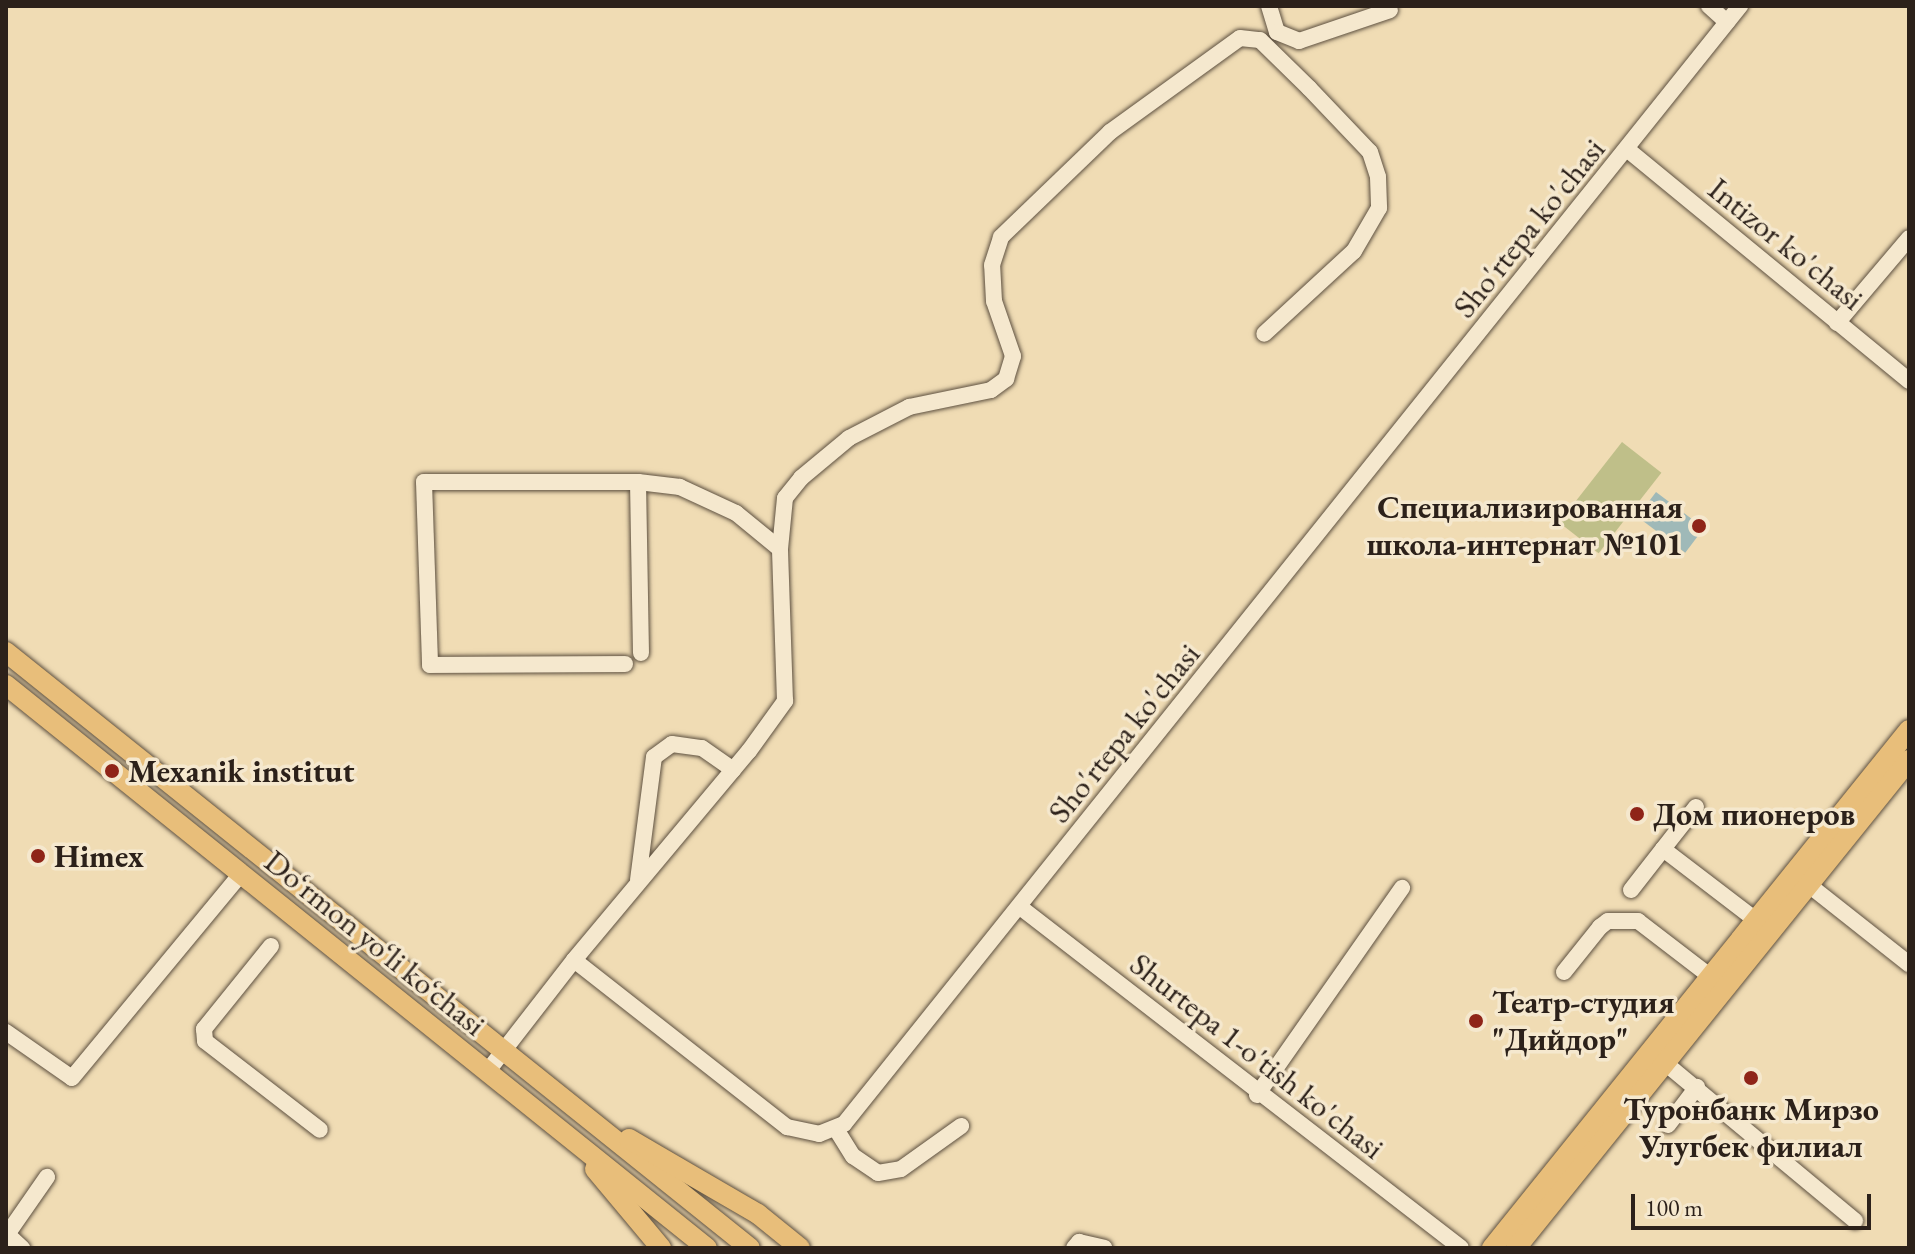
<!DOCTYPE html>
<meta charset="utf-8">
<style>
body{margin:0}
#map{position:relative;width:1915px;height:1254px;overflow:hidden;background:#f0dcb4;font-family:"EB Garamond",serif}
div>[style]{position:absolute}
.green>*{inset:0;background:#bfbf89;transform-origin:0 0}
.water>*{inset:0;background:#9fb9b8;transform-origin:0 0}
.roads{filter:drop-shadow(0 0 2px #5d5040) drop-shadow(0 0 2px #5d5040)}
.minor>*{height:16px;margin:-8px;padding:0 8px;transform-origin:8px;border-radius:8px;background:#f5e8ce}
.major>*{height:20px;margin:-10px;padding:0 10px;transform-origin:10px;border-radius:10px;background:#e8be7a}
.dots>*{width:22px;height:22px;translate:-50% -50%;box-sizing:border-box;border:4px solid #f5e8ce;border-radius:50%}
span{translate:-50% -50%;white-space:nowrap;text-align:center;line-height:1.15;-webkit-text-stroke:7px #f5e8ce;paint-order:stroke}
.street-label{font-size:32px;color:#2c211a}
.poi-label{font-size:32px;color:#2c211a;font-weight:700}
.right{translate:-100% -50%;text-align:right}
.left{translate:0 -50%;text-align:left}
.frame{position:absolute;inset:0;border:8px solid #2c211a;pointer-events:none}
.scale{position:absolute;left:1631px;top:1194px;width:240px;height:36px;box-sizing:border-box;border:4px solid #2c211a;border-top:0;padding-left:10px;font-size:24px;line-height:28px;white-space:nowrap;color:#2c211a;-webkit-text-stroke:6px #f5e8ce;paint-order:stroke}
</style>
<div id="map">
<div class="green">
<i style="left:1622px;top:442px;width:50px;height:102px;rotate:38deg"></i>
</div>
<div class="water">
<i style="left:1656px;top:492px;width:60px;height:31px;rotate:37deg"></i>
</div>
<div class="roads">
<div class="minor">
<i style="left:1269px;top:6px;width:27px;rotate:73deg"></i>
<i style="left:1277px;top:32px;width:24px;rotate:22deg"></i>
<i style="left:1299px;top:41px;width:96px;rotate:-18.8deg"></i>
<i style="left:1709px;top:6px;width:24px;rotate:42deg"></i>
<i style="left:1628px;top:150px;width:364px;rotate:39.4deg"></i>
<i style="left:1837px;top:323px;width:111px;rotate:-49.7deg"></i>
<i style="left:638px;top:482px;width:171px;rotate:89deg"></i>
<i style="left:780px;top:549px;width:51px;rotate:-84.4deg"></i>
<i style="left:785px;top:498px;width:26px;rotate:-51deg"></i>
<i style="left:801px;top:478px;width:62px;rotate:-39.8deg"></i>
<i style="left:849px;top:438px;width:68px;rotate:-27.3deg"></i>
<i style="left:909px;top:407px;width:84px;rotate:-11.7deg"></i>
<i style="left:991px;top:390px;width:19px;rotate:-36deg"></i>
<i style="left:1006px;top:379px;width:24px;rotate:-73deg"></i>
<i style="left:1013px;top:356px;width:58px;rotate:-109.1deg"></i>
<i style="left:994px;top:301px;width:36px;rotate:-93deg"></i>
<i style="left:992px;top:265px;width:29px;rotate:-72deg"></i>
<i style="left:1001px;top:237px;width:151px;rotate:-43.9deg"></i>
<i style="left:1110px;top:132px;width:160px;rotate:-35.9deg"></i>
<i style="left:1240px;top:38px;width:20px;rotate:6deg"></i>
<i style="left:1260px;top:40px;width:69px;rotate:44.4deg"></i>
<i style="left:1309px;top:88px;width:88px;rotate:46.4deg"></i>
<i style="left:1370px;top:152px;width:26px;rotate:72deg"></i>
<i style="left:1378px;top:177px;width:31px;rotate:88deg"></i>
<i style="left:1379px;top:208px;width:50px;rotate:120.2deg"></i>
<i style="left:1354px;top:251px;width:122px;rotate:137.3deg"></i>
<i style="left:1696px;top:807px;width:53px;rotate:128.2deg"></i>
<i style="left:1663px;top:849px;width:117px;rotate:37.4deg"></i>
<i style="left:1800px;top:878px;width:139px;rotate:38.3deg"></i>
<i style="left:638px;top:880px;width:124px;rotate:-82.6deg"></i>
<i style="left:654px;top:757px;width:22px;rotate:-36deg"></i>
<i style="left:672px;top:744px;width:30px;rotate:8deg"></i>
<i style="left:702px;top:748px;width:38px;rotate:35deg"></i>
<i style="left:1631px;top:890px;width:52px;rotate:-52deg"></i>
<i style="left:1020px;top:907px;width:557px;rotate:37.71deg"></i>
<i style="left:271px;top:946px;width:107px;rotate:128.9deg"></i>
<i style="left:204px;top:1029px;width:12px;rotate:85deg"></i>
<i style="left:205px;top:1041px;width:145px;rotate:37.7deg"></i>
<i style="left:574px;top:960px;width:273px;rotate:-50.1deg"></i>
<i style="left:749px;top:751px;width:62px;rotate:-54.2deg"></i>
<i style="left:785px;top:701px;width:152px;rotate:-91.9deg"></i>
<i style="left:780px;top:549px;width:57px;rotate:-140.7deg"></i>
<i style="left:736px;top:513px;width:62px;rotate:-155.1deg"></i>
<i style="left:680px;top:487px;width:42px;rotate:-173.2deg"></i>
<i style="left:638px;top:482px;width:214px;rotate:180deg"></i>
<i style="left:424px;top:482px;width:183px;rotate:88.1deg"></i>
<i style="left:430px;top:665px;width:195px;rotate:-0.3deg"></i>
<i style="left:1564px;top:972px;width:58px;rotate:-51.3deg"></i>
<i style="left:1600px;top:927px;width:10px;rotate:-37deg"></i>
<i style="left:1608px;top:921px;width:30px"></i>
<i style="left:1638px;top:921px;width:92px;rotate:37.5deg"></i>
<i style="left:6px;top:1032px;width:80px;rotate:34.9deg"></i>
<i style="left:72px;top:1078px;width:265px;rotate:-50.4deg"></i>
<i style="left:1665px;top:1063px;width:247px;rotate:39.7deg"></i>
<i style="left:487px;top:1072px;width:142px;rotate:-52.2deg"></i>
<i style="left:574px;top:960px;width:271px;rotate:38.1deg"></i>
<i style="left:787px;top:1127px;width:33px;rotate:12deg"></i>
<i style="left:819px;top:1134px;width:27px;rotate:-22deg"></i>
<i style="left:844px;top:1124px;width:1433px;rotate:-51.29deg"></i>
<i style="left:1257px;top:1095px;width:253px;rotate:-55deg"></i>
<i style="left:1668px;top:1125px;width:48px;rotate:-52.7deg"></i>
<i style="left:836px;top:1129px;width:32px;rotate:58deg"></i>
<i style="left:853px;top:1156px;width:30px;rotate:34deg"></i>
<i style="left:878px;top:1173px;width:23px;rotate:-10deg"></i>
<i style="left:901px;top:1169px;width:74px;rotate:-35.6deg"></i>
<i style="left:7px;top:1234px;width:21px;rotate:43deg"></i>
<i style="left:6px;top:1236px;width:72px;rotate:-55.2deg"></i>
<i style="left:1074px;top:1248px;width:8px;rotate:-50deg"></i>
<i style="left:1079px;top:1242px;width:26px;rotate:13deg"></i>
</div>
<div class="major">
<i style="left:6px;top:652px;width:953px;rotate:38.7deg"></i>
<i style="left:6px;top:685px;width:899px;rotate:38.77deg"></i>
<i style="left:629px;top:1139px;width:149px;rotate:30.2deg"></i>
<i style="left:758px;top:1214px;width:54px;rotate:39deg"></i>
<i style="left:595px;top:1169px;width:103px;rotate:50.1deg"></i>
<i style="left:1492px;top:1248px;width:665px;rotate:-51.17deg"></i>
<i style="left:1516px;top:1248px;width:627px;rotate:-51.15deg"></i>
</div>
</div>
<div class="dots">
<i style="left:1699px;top:526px;background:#8f2418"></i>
<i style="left:112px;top:771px;background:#8f2418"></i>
<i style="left:1637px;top:814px;background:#8f2418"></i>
<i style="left:38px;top:856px;background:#8f2418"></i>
<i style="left:1476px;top:1021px;background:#8f2418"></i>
<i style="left:1751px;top:1078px;background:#8f2418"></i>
</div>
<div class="street-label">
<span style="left:1529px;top:228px;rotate:-51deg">Sho'rtepa ko'chasi</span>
<span style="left:1786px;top:244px;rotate:39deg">Intizor ko'chasi</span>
<span style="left:1124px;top:733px;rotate:-51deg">Sho'rtepa ko'chasi</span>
<span style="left:375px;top:943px;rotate:39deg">Do‘rmon yo‘li ko‘chasi</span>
<span style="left:1257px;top:1056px;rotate:38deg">Shurtepa 1-o'tish ko'chasi</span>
</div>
<div class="poi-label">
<span class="right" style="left:1683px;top:526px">Специализированная<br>школа-интернат №101</span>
<span class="left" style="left:128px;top:771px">Mexanik institut</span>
<span class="left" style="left:1653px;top:814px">Дом пионеров</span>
<span class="left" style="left:54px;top:856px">Himex</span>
<span class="left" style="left:1492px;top:1021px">Театр-студия<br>"Дийдор"</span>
<span style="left:1751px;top:1128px">Туронбанк Мирзо<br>Улугбек филиал</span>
</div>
<div class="frame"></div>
<div class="scale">100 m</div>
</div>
